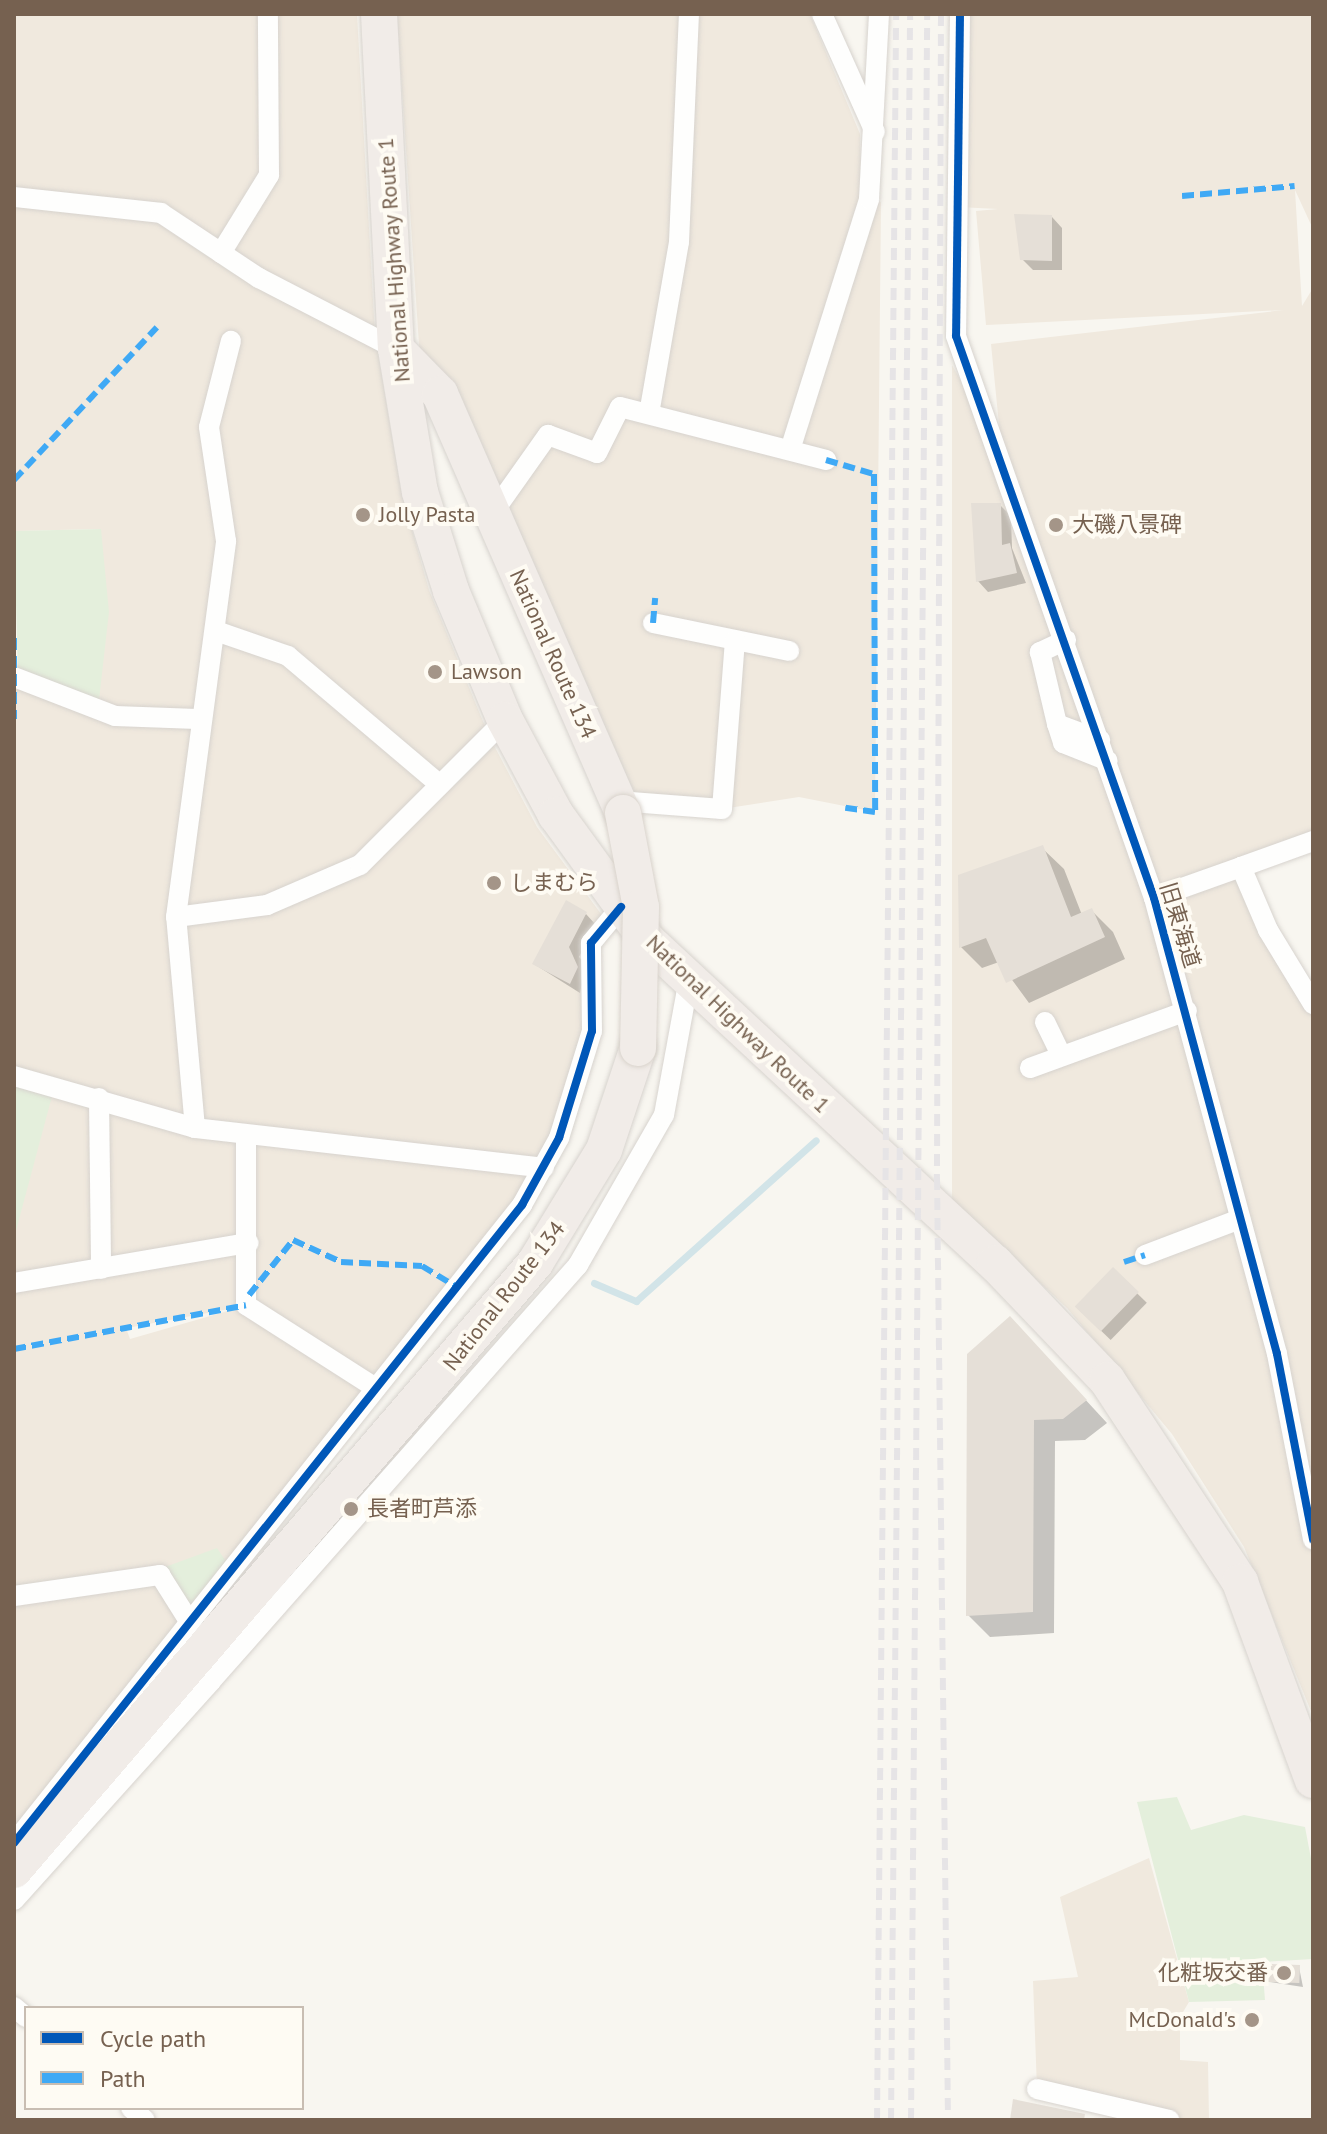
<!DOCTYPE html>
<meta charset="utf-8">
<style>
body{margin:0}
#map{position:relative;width:1327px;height:2134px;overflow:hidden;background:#f8f6f0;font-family:"PT Sans","Noto Sans JP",sans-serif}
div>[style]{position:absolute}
.residential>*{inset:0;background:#f0e9de}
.green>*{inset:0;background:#e4efdc;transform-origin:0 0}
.shadow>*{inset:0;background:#0003;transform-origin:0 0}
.stream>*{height:7px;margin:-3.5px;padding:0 3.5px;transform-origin:3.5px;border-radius:3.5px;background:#d2e4e8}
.building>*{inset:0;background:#e5dfd7;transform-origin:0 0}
.roads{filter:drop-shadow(0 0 2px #d7d3ce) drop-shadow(0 0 2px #d7d3ce)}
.street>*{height:20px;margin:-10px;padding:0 10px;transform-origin:10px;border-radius:10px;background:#fefefd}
.highway>*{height:36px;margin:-18px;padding:0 18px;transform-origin:18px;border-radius:18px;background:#f1ece8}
.rail>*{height:6px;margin-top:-3px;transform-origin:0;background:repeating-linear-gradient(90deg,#e6e4e6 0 12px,transparent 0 20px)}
.bridges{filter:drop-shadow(0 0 2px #d9d3cc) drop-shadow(0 0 2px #d9d3cc)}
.highway-bridge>*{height:36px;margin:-18px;padding:0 18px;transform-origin:18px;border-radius:18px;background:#f1ece8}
.quiet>*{height:6px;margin-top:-3px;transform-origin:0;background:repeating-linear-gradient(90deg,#3fa9f5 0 12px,transparent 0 18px)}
.cycleway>*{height:8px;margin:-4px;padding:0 4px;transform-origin:4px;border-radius:4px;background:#0057b8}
.dots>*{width:22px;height:22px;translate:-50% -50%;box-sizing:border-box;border:4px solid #fefbf3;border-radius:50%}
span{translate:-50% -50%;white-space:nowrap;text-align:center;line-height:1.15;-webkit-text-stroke:8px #fefbf3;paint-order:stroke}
.street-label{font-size:22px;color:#766150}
.poi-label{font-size:22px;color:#766150}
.left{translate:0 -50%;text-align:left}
.right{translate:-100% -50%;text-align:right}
.frame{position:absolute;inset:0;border:16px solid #766150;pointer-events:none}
.legend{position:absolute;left:24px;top:2006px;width:280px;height:104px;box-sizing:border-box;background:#fefbf3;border:2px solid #c8bdb2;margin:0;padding:10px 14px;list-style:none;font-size:24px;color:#766150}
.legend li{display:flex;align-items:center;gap:16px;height:40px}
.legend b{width:40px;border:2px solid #c8bdb2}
</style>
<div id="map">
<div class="residential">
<i style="clip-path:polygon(evenodd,14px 14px,357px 14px,375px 335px,401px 491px,429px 590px,489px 736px,537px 827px,607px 922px,591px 943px,592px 1031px,544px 1168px,14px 1843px,14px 638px,18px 677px,101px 529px,14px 531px,14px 14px,245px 1306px,130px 1339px,126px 1328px,127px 1328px,245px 1306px)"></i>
<i style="clip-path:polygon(397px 14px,810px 14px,860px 134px,861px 196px,881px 202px,875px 812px,799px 797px,722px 809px,618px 801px,421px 375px)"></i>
<i style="clip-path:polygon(960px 14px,1313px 14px,1313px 229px,1295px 190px,1302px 306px,1313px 288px,1313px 841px,1241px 868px,1313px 1004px,1313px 1716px,1244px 1547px,1172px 1434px,1067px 1308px,952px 1201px,952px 365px,1002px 455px,991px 344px,1284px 310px,986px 325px,976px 211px,998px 209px,958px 207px)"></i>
<i style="clip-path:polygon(1149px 1858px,1189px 2002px,1180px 2017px,1180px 2060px,1208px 2062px,1209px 2120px,1169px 2120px,1037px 2089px,1033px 1981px,1078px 1977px,1060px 1897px)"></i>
</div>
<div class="green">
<i style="clip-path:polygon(101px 529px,109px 612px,98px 709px,18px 677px,14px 531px)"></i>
<i style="left:14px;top:1076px;width:42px;height:207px;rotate:15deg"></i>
<i style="clip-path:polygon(217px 1548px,231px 1569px,189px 1621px,165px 1567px)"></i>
<i style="clip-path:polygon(1177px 1797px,1191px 1830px,1244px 1815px,1305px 1827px,1313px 1869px,1313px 1959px,1262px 1962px,1265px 2000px,1189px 2002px,1137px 1802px)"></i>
</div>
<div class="shadow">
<i style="clip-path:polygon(1052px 217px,1062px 228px,1062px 270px,1033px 270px,1022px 259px)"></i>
<i style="clip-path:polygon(1000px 505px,1011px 516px,1012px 548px,1026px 583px,988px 592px,978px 581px)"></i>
<i style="clip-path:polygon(1042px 848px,1064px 869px,1082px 915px,1091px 910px,1113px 932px,1125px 959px,1029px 1003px,999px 962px,982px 968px,961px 947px)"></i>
<i style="clip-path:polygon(586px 914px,596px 925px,579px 957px,586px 964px,580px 993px,534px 964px)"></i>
<i style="left:1113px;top:1270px;width:47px;height:52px;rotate:44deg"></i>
<i style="clip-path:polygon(1010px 1318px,1107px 1423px,1085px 1440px,1055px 1441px,1054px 1633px,990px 1637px,968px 1615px)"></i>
<i style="clip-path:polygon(1299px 1967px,1303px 1987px,1270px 1982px)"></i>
</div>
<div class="stream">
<i style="left:594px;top:1283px;width:46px;rotate:23.2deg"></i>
<i style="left:636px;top:1301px;width:241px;rotate:-41.8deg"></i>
</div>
<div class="building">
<i style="clip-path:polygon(1014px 214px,1052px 215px,1052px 261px,1020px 260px)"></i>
<i style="clip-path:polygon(971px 503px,1001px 503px,1002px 545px,1010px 543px,1017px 573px,976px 582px)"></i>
<i style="clip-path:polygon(1043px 845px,1071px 917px,1092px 908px,1105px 937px,1006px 983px,986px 938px,959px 948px,958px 875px)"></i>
<i style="clip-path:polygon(566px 900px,587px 912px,569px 947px,578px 967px,570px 984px,532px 964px)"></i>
<i style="left:1113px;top:1267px;width:36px;height:55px;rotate:44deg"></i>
<i style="clip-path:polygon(1010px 1316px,1087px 1400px,1063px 1419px,1034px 1420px,1033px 1612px,966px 1616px,967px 1354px)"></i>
<i style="left:1268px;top:1964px;width:32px;height:18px;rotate:2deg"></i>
<i style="clip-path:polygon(1013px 2099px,1085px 2114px,1084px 2120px,1010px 2120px)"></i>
</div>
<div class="roads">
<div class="street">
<i style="left:822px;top:14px;width:129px;rotate:65.8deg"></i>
<i style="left:960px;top:14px;width:322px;rotate:90.7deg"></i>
<i style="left:956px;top:336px;width:596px;rotate:70.59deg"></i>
<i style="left:1154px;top:898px;width:472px;rotate:74.9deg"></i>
<i style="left:1277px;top:1354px;width:189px;rotate:79deg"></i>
<i style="left:14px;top:197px;width:148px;rotate:6.2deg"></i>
<i style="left:161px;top:213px;width:118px;rotate:33.6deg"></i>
<i style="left:259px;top:278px;width:154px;rotate:27.4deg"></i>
<i style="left:221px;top:253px;width:92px;rotate:-58.4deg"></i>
<i style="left:269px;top:175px;width:161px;rotate:-90.4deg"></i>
<i style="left:649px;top:414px;width:175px;rotate:-80.1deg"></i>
<i style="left:679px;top:242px;width:228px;rotate:-87.5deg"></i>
<i style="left:790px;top:450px;width:263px;rotate:-72.5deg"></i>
<i style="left:869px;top:199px;width:185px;rotate:-86.9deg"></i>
<i style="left:492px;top:514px;width:97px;rotate:-54.7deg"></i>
<i style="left:548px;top:435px;width:52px;rotate:20.2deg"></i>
<i style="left:597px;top:453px;width:51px;rotate:-63.4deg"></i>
<i style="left:620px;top:407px;width:213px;rotate:14.4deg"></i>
<i style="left:653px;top:623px;width:139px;rotate:11.6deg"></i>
<i style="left:216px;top:631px;width:76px;rotate:19.1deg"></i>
<i style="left:288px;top:656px;width:199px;rotate:40.3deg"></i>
<i style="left:1066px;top:640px;width:29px;rotate:155deg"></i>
<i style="left:1040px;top:652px;width:74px;rotate:76.7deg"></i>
<i style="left:1057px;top:724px;width:20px;rotate:72deg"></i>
<i style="left:1063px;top:743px;width:48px;rotate:21.8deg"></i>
<i style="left:14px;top:677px;width:108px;rotate:21.1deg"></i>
<i style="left:115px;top:716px;width:82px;rotate:2.1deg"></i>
<i style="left:1057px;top:724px;width:46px;rotate:20.4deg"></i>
<i style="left:618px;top:801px;width:104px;rotate:4.4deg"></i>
<i style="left:722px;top:809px;width:169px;rotate:-85.6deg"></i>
<i style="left:1241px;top:867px;width:77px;rotate:-19.9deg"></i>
<i style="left:1154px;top:898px;width:92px;rotate:-19.6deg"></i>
<i style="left:1241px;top:867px;width:69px;rotate:66.8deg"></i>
<i style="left:1268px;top:930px;width:87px;rotate:58.7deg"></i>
<i style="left:176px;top:917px;width:92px;rotate:-7.5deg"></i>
<i style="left:267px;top:905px;width:101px;rotate:-23.3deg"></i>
<i style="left:360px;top:865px;width:205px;rotate:-45deg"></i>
<i style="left:1045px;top:1022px;width:34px;rotate:64deg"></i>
<i style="left:1030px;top:1068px;width:167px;rotate:-20deg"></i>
<i style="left:14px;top:1076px;width:188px;rotate:16deg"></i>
<i style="left:195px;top:1128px;width:351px;rotate:6.5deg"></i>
<i style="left:99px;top:1098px;width:171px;rotate:89.3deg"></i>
<i style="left:195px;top:1128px;width:212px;rotate:-95.1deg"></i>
<i style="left:176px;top:917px;width:379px;rotate:-82.4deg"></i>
<i style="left:226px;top:541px;width:115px;rotate:-98.5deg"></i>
<i style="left:209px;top:427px;width:89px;rotate:-75.7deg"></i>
<i style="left:246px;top:1136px;width:169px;rotate:90deg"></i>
<i style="left:246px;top:1305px;width:154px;rotate:32.6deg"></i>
<i style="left:1145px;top:1255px;width:102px;rotate:-20.8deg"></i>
<i style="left:14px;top:1283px;width:238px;rotate:-9.7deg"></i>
<i style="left:14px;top:1596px;width:148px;rotate:-8.2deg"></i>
<i style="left:160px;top:1575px;width:54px;rotate:57.8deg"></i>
<i style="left:192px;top:1664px;width:25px;rotate:42deg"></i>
<i style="left:211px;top:1681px;width:555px;rotate:-48.58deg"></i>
<i style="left:578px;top:1265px;width:173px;rotate:-60.2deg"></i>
<i style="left:664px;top:1115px;width:133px;rotate:-79.6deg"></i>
<i style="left:14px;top:1843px;width:816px;rotate:-51.47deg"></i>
<i style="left:522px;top:1205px;width:77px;rotate:-61.1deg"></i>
<i style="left:559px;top:1138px;width:112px;rotate:-72.9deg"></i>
<i style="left:592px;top:1031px;width:88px;rotate:-90.7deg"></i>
<i style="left:591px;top:943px;width:47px;rotate:-50.2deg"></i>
<i style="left:14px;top:1900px;width:295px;rotate:-48deg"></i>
<i style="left:14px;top:2007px;width:16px;rotate:40deg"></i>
<i style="left:1037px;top:2089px;width:136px;rotate:13.2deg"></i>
<i style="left:131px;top:2108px;width:18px;rotate:41deg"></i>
</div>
<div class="highway">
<i style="left:379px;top:14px;width:335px;rotate:87.1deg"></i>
<i style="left:396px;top:349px;width:145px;rotate:80.5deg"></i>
<i style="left:420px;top:492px;width:104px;rotate:72.6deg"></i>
<i style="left:451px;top:591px;width:140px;rotate:67.3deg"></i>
<i style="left:505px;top:720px;width:108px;rotate:61.8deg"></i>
<i style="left:556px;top:815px;width:156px;rotate:53.9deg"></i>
<i style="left:648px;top:941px;width:473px;rotate:42.9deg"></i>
<i style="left:995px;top:1263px;width:162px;rotate:46.3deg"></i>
<i style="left:1107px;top:1380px;width:242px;rotate:56.6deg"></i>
<i style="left:1240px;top:1582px;width:211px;rotate:69.8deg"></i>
<i style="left:396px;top:349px;width:63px;rotate:45.6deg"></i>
<i style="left:440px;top:394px;width:457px;rotate:66.4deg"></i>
<i style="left:14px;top:1870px;width:800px;rotate:-49.36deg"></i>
<i style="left:535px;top:1263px;width:132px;rotate:-58.6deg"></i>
<i style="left:604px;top:1150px;width:108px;rotate:-71.6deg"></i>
</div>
</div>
<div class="rail">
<i style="left:941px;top:14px;width:1164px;rotate:90.2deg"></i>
<i style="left:937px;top:1178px;width:942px;rotate:89.33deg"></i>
<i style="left:877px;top:2120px;width:2106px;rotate:-89.48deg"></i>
<i style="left:891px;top:2120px;width:2106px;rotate:-89.48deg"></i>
<i style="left:911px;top:2120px;width:2106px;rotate:-89.56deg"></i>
</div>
<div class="bridges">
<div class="highway-bridge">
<i style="left:623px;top:813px;width:96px;rotate:79.2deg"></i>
<i style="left:641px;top:907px;width:141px;rotate:91.2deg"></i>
</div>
</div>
<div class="quiet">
<i style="left:1182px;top:196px;width:113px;rotate:-5.1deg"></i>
<i style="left:826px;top:460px;width:50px;rotate:16.3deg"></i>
<i style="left:874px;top:474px;width:338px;rotate:89.8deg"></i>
<i style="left:875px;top:812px;width:30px;rotate:-172deg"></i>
<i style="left:14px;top:480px;width:209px;rotate:-46.9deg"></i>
<i style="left:653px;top:623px;width:25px;rotate:-85deg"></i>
<i style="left:14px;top:638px;width:81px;rotate:90deg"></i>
<i style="left:1124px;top:1262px;width:22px;rotate:-18deg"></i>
<i style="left:249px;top:1295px;width:70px;rotate:-51.3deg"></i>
<i style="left:293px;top:1240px;width:53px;rotate:24.6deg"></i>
<i style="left:341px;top:1262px;width:81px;rotate:2.8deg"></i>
<i style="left:422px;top:1266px;width:44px;rotate:31.2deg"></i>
<i style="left:14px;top:1349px;width:236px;rotate:-10.7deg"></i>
</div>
<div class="cycleway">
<i style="left:960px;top:14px;width:322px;rotate:90.7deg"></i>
<i style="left:956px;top:336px;width:596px;rotate:70.59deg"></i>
<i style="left:1154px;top:898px;width:472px;rotate:74.9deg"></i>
<i style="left:1277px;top:1354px;width:189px;rotate:79deg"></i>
<i style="left:14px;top:1843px;width:816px;rotate:-51.47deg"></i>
<i style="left:522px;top:1205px;width:77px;rotate:-61.1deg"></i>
<i style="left:559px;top:1138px;width:112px;rotate:-72.9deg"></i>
<i style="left:592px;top:1031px;width:88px;rotate:-90.7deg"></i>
<i style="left:591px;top:943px;width:47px;rotate:-50.2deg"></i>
</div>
<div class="dots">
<i style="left:363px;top:515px;background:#a49588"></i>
<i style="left:1056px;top:525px;background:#a49588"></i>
<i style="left:435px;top:672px;background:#a49588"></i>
<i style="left:494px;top:883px;background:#a49588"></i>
<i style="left:351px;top:1509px;background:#a49588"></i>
<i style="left:1284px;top:1973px;background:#a49588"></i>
<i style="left:1252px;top:2020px;background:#a49588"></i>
</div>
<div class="street-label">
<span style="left:394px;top:260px;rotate:-94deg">National Highway Route 1</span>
<span style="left:553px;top:654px;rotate:66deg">National Route 134</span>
<span style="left:1180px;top:925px;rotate:73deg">旧東海道</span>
<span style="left:738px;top:1024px;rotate:44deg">National Highway Route 1</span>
<span style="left:504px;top:1296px;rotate:-52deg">National Route 134</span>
</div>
<div class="poi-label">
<span class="left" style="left:379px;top:515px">Jolly Pasta</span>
<span class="left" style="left:1072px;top:525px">大磯八景碑</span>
<span class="left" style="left:451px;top:672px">Lawson</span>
<span class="left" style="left:510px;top:883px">しまむら</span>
<span class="left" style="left:367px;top:1509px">長者町芦添</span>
<span class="right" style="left:1268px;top:1973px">化粧坂交番</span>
<span class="right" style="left:1236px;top:2020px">McDonald's</span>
</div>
<div class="frame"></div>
<ul class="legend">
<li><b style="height:10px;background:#0057b8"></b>Cycle path</li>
<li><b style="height:10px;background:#3fa9f5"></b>Path</li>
</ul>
</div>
